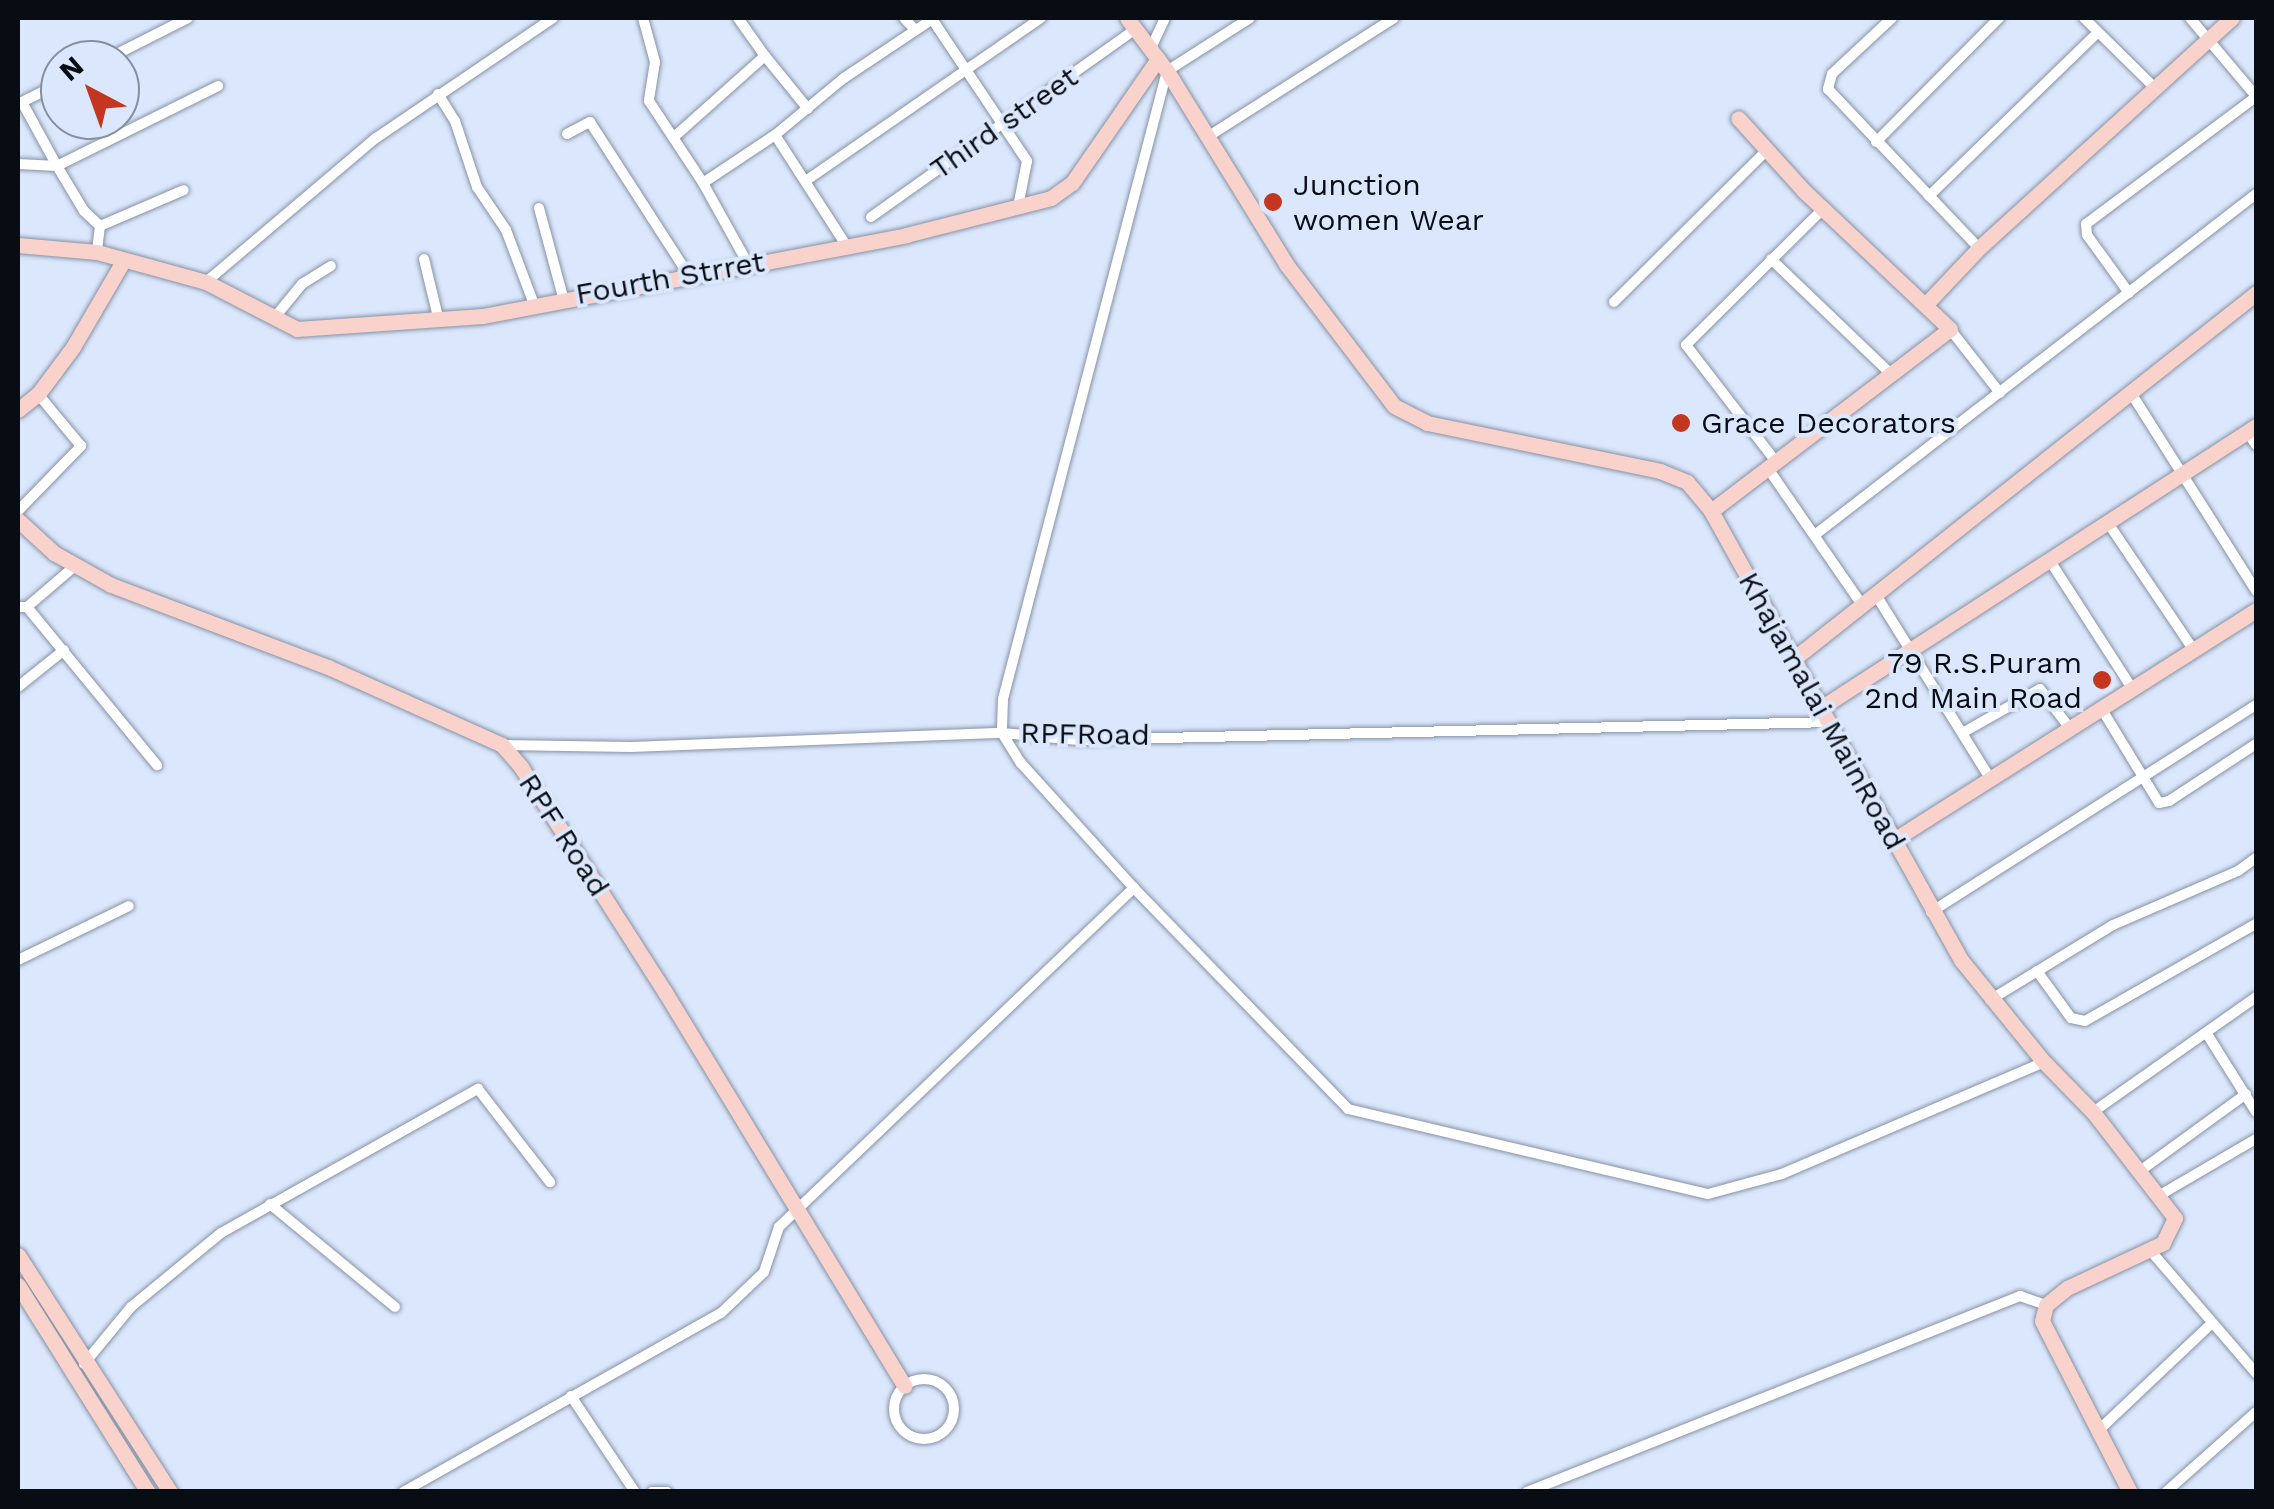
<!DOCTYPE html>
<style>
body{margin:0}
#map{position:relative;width:2274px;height:1509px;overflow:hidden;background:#dbe7fc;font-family:"Work Sans",sans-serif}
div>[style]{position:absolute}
.roads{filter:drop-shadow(0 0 2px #8692a5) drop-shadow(0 0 2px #8692a5)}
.street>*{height:10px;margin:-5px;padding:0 5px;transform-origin:5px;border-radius:5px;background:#fff}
.street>.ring{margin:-5px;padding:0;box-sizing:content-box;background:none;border:10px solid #fff;border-radius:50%}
.secondary>*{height:15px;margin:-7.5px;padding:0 7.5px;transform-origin:7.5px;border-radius:7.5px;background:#f8d2cb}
.dots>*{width:28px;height:28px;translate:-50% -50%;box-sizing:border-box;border:5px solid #dbe7fc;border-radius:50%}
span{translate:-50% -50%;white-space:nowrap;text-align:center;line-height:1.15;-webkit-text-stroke:8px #dbe7fc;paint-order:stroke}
.street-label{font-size:30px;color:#080c13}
.poi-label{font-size:30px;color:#080c13}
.left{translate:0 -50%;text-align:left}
.right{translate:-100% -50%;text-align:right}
.frame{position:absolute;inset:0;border:20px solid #080c13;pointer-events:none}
.north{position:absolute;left:40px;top:40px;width:100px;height:100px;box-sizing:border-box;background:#dbe7fc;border:2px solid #878f9f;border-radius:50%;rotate:319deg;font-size:28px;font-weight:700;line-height:40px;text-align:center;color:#080c13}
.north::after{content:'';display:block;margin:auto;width:35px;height:45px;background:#c33720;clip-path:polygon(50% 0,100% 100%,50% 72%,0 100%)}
</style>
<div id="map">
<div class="roads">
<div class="street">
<i style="left:643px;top:18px;width:46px;rotate:74.7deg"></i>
<i style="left:655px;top:62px;width:39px;rotate:99deg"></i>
<i style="left:649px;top:101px;width:98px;rotate:56.6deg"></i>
<i style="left:703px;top:183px;width:93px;rotate:60.9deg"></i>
<i style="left:738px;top:18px;width:47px;rotate:54.6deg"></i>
<i style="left:904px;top:18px;width:16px;rotate:47deg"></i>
<i style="left:1250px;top:18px;width:98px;rotate:147.4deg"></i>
<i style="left:1167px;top:71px;width:649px;rotate:104.64deg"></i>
<i style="left:1003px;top:699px;width:34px;rotate:92deg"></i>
<i style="left:1002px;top:733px;width:77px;rotate:5.2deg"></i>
<i style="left:1079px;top:740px;width:751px;rotate:-1.37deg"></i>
<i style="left:1892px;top:18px;width:82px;rotate:137deg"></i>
<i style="left:1832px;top:74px;width:16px;rotate:105deg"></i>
<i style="left:1828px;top:89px;width:219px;rotate:46.5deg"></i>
<i style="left:2084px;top:18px;width:100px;rotate:44.6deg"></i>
<i style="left:2190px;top:18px;width:102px;rotate:49.8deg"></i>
<i style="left:932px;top:19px;width:171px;rotate:56.2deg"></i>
<i style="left:1027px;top:161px;width:47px;rotate:101.1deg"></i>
<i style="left:1151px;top:48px;width:33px;rotate:-65deg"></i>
<i style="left:105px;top:60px;width:93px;rotate:-26.8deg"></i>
<i style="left:60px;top:83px;width:42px;rotate:153.4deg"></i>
<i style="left:22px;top:102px;width:73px;rotate:61.3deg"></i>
<i style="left:57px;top:166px;width:180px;rotate:-26.4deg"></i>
<i style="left:438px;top:94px;width:32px;rotate:58deg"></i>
<i style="left:455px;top:121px;width:70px;rotate:71.6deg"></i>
<i style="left:477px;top:187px;width:52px;rotate:56deg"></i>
<i style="left:506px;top:230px;width:79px;rotate:69.3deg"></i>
<i style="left:567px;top:134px;width:26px;rotate:-28deg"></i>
<i style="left:590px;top:122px;width:181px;rotate:57.2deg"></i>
<i style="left:1209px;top:136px;width:219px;rotate:-32.5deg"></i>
<i style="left:674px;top:137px;width:122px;rotate:-41.7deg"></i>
<i style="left:765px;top:56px;width:68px;rotate:50.9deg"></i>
<i style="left:1876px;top:142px;width:175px;rotate:-45.2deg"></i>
<i style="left:18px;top:164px;width:39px;rotate:3deg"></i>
<i style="left:57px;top:166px;width:52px;rotate:59deg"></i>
<i style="left:84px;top:211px;width:22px;rotate:43deg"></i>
<i style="left:100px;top:226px;width:26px;rotate:97deg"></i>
<i style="left:807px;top:180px;width:285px;rotate:-34.7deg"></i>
<i style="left:703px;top:183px;width:87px;rotate:-33.7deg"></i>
<i style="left:1929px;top:196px;width:235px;rotate:-44.1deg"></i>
<i style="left:539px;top:208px;width:92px;rotate:74.9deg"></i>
<i style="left:871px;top:217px;width:325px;rotate:-35.4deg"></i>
<i style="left:100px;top:226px;width:91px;rotate:-23.2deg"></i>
<i style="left:846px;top:245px;width:131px;rotate:-122.8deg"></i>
<i style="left:775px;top:135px;width:89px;rotate:-39.6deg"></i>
<i style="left:844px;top:78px;width:108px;rotate:-33.7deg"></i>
<i style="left:424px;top:259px;width:64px;rotate:76.4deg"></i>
<i style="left:1771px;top:259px;width:169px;rotate:43.8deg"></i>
<i style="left:206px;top:282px;width:223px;rotate:-40.3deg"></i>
<i style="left:376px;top:138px;width:214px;rotate:-34.1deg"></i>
<i style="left:2129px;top:293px;width:72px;rotate:-125.9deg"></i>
<i style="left:2087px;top:235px;width:11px;rotate:-95deg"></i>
<i style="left:2086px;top:224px;width:212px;rotate:-36.8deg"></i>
<i style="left:1614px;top:302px;width:216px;rotate:-44.8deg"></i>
<i style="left:275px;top:317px;width:43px;rotate:-50.7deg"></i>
<i style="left:302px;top:284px;width:34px;rotate:-32deg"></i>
<i style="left:1950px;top:329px;width:81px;rotate:52deg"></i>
<i style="left:2131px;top:393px;width:234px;rotate:57.7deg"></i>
<i style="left:2247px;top:432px;width:16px;rotate:55deg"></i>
<i style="left:1777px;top:463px;width:149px;rotate:-127.6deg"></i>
<i style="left:1686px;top:345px;width:193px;rotate:-44.8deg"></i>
<i style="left:1769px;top:470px;width:164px;rotate:55.4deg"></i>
<i style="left:18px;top:511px;width:91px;rotate:-45.9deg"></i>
<i style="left:81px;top:446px;width:67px;rotate:-129.6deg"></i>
<i style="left:2108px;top:523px;width:152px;rotate:56deg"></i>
<i style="left:1816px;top:534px;width:556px;rotate:-37.69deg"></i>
<i style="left:2050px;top:561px;width:151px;rotate:57.2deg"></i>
<i style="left:1876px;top:595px;width:216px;rotate:58.1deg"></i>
<i style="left:18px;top:607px;width:9px"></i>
<i style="left:27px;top:607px;width:65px;rotate:-40.6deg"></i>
<i style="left:27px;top:607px;width:205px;rotate:50.6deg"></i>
<i style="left:18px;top:687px;width:59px;rotate:-38.8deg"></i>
<i style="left:2101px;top:708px;width:111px;rotate:58.6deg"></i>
<i style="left:2159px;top:803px;width:10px;rotate:-11deg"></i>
<i style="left:2169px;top:801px;width:104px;rotate:-33.2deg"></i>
<i style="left:1964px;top:732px;width:87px;rotate:-29.5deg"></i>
<i style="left:2040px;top:689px;width:48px;rotate:52.7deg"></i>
<i style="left:502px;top:745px;width:129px;rotate:0.9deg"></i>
<i style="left:631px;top:747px;width:371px;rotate:-2.2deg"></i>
<i style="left:1002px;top:733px;width:36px;rotate:58deg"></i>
<i style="left:1021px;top:763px;width:169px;rotate:47.9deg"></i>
<i style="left:1134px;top:888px;width:308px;rotate:45.9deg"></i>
<i style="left:1348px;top:1109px;width:370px;rotate:13.3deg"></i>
<i style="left:1708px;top:1194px;width:77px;rotate:-15.1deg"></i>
<i style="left:1782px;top:1174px;width:285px;rotate:-23.1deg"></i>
<i style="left:1931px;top:912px;width:385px;rotate:-32.5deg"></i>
<i style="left:18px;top:960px;width:123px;rotate:-25.9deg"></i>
<i style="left:2037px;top:971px;width:58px;rotate:54.1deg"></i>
<i style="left:2071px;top:1018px;width:14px;rotate:12deg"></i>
<i style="left:2085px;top:1021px;width:197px;rotate:-29.6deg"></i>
<i style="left:1990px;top:1000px;width:144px;rotate:-31.4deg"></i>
<i style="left:2113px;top:925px;width:136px;rotate:-23.4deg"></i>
<i style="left:2238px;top:871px;width:22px;rotate:-36deg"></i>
<i style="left:2207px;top:1034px;width:92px;rotate:57.9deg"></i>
<i style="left:2093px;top:1112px;width:199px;rotate:-35.2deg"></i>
<i style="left:2140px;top:1171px;width:131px;rotate:-36deg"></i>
<i style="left:2160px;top:1195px;width:111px;rotate:-30.3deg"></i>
<i style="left:270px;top:1204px;width:162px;rotate:39.5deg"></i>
<i style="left:2149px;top:1249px;width:164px;rotate:49.2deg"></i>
<i style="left:84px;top:1364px;width:74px;rotate:-50.5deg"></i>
<i style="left:131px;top:1307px;width:117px;rotate:-39.4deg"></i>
<i style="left:221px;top:1233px;width:295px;rotate:-29.3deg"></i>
<i style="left:478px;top:1089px;width:118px;rotate:52.3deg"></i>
<i class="ring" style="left:894px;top:1379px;width:50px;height:50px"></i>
<i style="left:571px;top:1396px;width:115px;rotate:56.3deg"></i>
<i style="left:2101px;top:1428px;width:153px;rotate:-43.4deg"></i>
<i style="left:403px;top:1492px;width:365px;rotate:-29.4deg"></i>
<i style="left:721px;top:1313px;width:59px;rotate:-43.6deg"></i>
<i style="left:764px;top:1272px;width:47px;rotate:-71.6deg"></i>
<i style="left:779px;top:1227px;width:491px;rotate:-43.7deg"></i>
<i style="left:652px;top:1492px;width:15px"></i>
<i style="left:1527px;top:1492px;width:531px;rotate:-21.68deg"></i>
<i style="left:2020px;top:1296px;width:28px;rotate:19deg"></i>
<i style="left:2166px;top:1492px;width:120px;rotate:-41.6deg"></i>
</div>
<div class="secondary">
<i style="left:1127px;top:18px;width:66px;rotate:53deg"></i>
<i style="left:1167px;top:71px;width:227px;rotate:58.3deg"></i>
<i style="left:1286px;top:264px;width:178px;rotate:52.7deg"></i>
<i style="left:1394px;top:406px;width:37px;rotate:27deg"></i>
<i style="left:1427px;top:423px;width:238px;rotate:11.6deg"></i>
<i style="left:1660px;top:471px;width:29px;rotate:22deg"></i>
<i style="left:1687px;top:482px;width:38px;rotate:50deg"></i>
<i style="left:1711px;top:511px;width:514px;rotate:60.89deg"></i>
<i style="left:1961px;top:960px;width:132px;rotate:50.9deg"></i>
<i style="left:2044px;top:1062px;width:70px;rotate:45.6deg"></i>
<i style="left:2093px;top:1112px;width:134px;rotate:52.3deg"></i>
<i style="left:2175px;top:1218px;width:28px;rotate:116deg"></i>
<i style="left:2163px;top:1243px;width:106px;rotate:154.9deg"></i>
<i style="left:2067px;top:1288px;width:27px;rotate:141deg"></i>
<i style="left:2046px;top:1305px;width:16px;rotate:104deg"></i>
<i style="left:2042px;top:1321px;width:192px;rotate:62.8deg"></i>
<i style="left:18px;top:245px;width:79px;rotate:5.1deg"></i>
<i style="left:97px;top:252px;width:113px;rotate:15.4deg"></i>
<i style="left:206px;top:282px;width:102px;rotate:27.3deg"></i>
<i style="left:297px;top:329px;width:186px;rotate:-4deg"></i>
<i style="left:483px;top:316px;width:431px;rotate:-10.8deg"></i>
<i style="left:906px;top:235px;width:150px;rotate:-14.3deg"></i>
<i style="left:1051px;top:198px;width:26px;rotate:-36deg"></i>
<i style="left:1072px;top:183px;width:151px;rotate:-55.3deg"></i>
<i style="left:1925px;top:305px;width:79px;rotate:-46.5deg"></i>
<i style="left:1979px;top:248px;width:342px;rotate:-42.3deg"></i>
<i style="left:18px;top:410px;width:26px;rotate:-39deg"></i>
<i style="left:38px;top:394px;width:59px;rotate:-53.3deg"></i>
<i style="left:73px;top:347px;width:97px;rotate:-59.7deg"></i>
<i style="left:1711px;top:511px;width:300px;rotate:-37.3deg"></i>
<i style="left:1950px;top:329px;width:201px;rotate:-136.6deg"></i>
<i style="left:1804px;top:191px;width:98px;rotate:-132.1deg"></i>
<i style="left:18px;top:520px;width:49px;rotate:42.5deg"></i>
<i style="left:54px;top:553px;width:65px;rotate:29.3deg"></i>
<i style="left:111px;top:585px;width:232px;rotate:20.7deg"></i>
<i style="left:328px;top:667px;width:191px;rotate:24.1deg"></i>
<i style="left:502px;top:745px;width:29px;rotate:49deg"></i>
<i style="left:521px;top:767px;width:267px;rotate:57.4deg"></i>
<i style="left:665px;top:992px;width:461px;rotate:58.7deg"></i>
<i style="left:1796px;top:657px;width:587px;rotate:-38.35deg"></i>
<i style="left:1822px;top:707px;width:517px;rotate:-32.92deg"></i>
<i style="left:1892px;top:841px;width:431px;rotate:-32.4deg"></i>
<i style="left:18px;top:1255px;width:282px;rotate:57.3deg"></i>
<i style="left:18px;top:1285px;width:244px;rotate:57.9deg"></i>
</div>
</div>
<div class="dots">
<i style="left:1273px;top:202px;background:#c33720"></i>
<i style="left:1681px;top:423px;background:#c33720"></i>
<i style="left:2102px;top:680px;background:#c33720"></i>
</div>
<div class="street-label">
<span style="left:1004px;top:123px;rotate:-35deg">Third street</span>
<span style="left:670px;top:278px;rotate:-10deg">Fourth Strret</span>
<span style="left:1822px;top:711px;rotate:61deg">Khajamalai MainRoad</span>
<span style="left:1085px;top:734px;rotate:1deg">RPFRoad</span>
<span style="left:564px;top:835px;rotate:57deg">RPF Road</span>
</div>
<div class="poi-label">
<span class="left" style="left:1293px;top:202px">Junction<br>women Wear</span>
<span class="left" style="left:1701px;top:423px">Grace Decorators</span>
<span class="right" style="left:2082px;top:680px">79 R.S.Puram<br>2nd Main Road</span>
</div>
<div class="frame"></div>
<div class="north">N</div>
</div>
